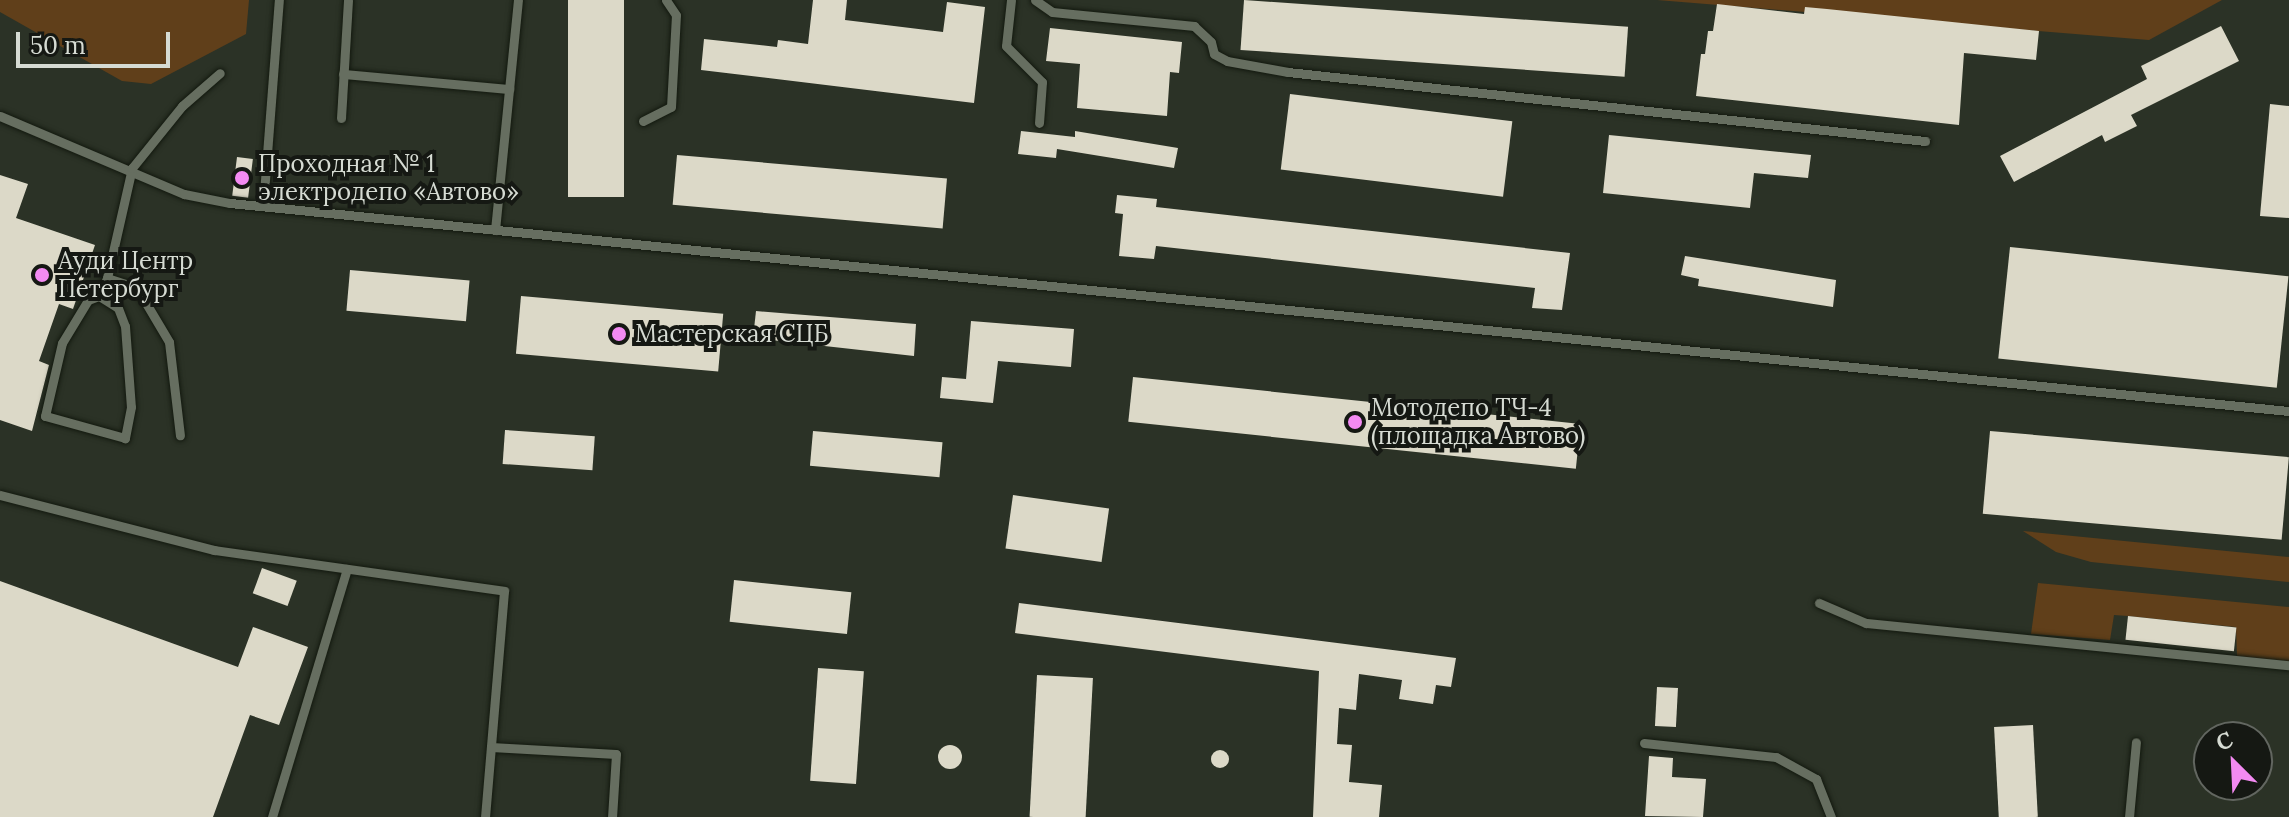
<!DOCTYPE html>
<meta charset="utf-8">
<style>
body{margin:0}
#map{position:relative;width:2289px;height:817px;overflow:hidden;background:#2b3226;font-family:Lora,serif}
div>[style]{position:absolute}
.green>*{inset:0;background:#603f1a}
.building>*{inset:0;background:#dcd9c8;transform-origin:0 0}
.round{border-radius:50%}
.roads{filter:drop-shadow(0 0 2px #13190f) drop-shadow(0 0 2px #13190f)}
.lane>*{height:9px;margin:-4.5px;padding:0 4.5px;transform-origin:4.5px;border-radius:4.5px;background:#666e60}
.dots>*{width:22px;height:22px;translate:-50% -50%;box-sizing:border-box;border:4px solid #151813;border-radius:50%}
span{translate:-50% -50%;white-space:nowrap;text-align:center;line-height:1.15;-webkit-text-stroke:8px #151813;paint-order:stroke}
.poi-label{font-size:24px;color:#d6dbd3}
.left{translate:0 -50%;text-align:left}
.north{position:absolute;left:2193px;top:721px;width:80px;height:80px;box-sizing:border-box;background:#151813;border:2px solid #626660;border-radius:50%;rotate:336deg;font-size:22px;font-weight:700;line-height:32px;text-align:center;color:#d6dbd3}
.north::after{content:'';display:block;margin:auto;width:28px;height:36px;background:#f38af2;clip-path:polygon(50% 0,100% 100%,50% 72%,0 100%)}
.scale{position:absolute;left:16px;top:32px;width:154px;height:36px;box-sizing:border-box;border:4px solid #d6dbd3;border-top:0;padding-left:10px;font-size:24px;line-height:28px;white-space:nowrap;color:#d6dbd3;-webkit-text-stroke:6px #151813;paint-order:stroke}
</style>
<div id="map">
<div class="green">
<i style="clip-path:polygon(0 0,249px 0,246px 34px,151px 84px,122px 81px,0 12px)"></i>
<i style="clip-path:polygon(1657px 0,2222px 0,2149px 40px)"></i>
<i style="clip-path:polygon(2023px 531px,2289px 557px,2289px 582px,2091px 562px,2056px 552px)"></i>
<i style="clip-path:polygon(2038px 583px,2289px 607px,2289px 661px,2237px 656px,2236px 627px,2128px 616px,2114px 615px,2110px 640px,2031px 634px)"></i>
</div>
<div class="building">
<i style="left:568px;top:0;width:56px;height:197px"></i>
<i style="clip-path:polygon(813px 0,847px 0,845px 20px,943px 32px,947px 2px,985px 7px,974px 103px,701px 70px,704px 39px,777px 47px,778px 40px,808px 44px)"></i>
<i style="left:1244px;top:0;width:385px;height:50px;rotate:4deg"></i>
<i style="clip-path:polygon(1717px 4px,1804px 14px,1805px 7px,1827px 9px,2039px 31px,2036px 60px,1964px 53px,1959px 125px,1696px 96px,1701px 54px,1705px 54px,1708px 31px,1713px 31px)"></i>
<i style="clip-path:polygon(2221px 26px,2239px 61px,2131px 115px,2137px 126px,2105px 142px,2102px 135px,2014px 182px,2000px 156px,2147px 79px,2141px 66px)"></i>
<i style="clip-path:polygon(1050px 28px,1182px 42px,1179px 73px,1170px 72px,1167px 116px,1077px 108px,1080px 64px,1046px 61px)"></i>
<i style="left:1290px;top:94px;width:224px;height:76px;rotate:7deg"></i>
<i style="clip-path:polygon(2270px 104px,2289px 106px,2289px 218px,2260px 216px)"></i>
<i style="clip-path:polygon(1021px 131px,1075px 137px,1075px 131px,1178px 148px,1174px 168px,1057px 149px,1056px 158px,1018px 154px)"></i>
<i style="clip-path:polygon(1609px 135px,1811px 155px,1808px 178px,1754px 173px,1750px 208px,1603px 193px)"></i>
<i style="left:677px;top:155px;width:271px;height:50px;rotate:5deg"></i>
<i style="left:237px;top:157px;width:16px;height:39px;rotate:7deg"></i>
<i style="clip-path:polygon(0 175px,28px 184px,16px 218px,95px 245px,73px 309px,59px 304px,39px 361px,49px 365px,32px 431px,0 420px)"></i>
<i style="clip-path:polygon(1117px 195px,1157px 199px,1156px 207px,1570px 253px,1562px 310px,1532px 308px,1535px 288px,1156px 246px,1154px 259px,1119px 256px,1123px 214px,1115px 213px)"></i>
<i style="left:2010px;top:247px;width:280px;height:112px;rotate:6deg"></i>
<i style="clip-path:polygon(1685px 256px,1836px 280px,1833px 307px,1698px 286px,1699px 279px,1681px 275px)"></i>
<i style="left:350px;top:270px;width:120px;height:41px;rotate:5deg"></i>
<i style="left:521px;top:296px;width:203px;height:58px;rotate:5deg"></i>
<i style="clip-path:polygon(756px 311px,916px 324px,914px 356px,753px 338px)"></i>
<i style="clip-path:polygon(971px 321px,1074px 329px,1071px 367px,998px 361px,993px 403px,940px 398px,942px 377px,966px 379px)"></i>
<i style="left:1133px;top:377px;width:450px;height:45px;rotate:6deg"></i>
<i style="left:505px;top:430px;width:90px;height:34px;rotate:4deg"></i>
<i style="left:813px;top:431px;width:130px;height:35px;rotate:5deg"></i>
<i style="left:1990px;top:431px;width:300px;height:83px;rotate:5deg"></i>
<i style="left:1013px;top:495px;width:97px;height:54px;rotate:8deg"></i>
<i style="left:262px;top:568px;width:37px;height:27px;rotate:20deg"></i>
<i style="left:734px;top:580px;width:118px;height:42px;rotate:6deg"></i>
<i style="clip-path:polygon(0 581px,238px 667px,253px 627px,308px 647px,279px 725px,250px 715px,213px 817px,0 817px)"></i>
<i style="clip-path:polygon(1019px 603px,1456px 658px,1451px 687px,1436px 685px,1433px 704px,1399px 699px,1402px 680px,1359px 674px,1356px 710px,1339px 708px,1337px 744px,1352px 745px,1349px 782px,1382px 785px,1379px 817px,1313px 817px,1319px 671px,1015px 633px)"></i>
<i style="left:2128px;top:616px;width:109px;height:24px;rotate:6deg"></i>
<i style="left:818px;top:668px;width:46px;height:113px;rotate:4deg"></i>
<i style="left:1037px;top:675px;width:56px;height:142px;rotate:3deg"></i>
<i style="left:1657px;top:687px;width:21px;height:39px;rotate:3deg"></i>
<i style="left:2033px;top:725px;width:92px;height:39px;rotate:87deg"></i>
<i class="round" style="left:938px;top:745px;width:24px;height:24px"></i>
<i class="round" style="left:1211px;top:750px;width:18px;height:18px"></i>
<i style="clip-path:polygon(1649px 756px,1673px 758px,1672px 777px,1706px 779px,1703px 817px,1645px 816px)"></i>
</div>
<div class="roads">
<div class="lane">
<i style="left:1011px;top:0;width:46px;rotate:96.2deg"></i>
<i style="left:1006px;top:46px;width:51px;rotate:45deg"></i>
<i style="left:1042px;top:82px;width:41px;rotate:94.2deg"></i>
<i style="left:1035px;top:0;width:21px;rotate:35deg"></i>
<i style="left:1052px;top:12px;width:143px;rotate:5.6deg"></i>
<i style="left:1194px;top:26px;width:23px;rotate:43deg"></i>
<i style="left:1211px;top:42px;width:12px;rotate:76deg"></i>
<i style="left:1214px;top:54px;width:15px;rotate:28deg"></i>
<i style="left:1227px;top:61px;width:62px;rotate:10.2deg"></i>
<i style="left:1288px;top:72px;width:641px;rotate:6.18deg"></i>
<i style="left:343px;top:74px;width:167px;rotate:5.2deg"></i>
<i style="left:0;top:116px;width:200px;rotate:23deg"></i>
<i style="left:184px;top:194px;width:47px;rotate:11.1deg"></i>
<i style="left:230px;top:203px;width:2069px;rotate:5.77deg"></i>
<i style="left:341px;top:118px;width:118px;rotate:-86.6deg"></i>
<i style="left:643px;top:121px;width:31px;rotate:-27deg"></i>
<i style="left:671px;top:107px;width:92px;rotate:-86.9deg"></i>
<i style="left:676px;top:15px;width:18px;rotate:-124deg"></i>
<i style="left:263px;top:206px;width:207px;rotate:-85.6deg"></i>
<i style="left:495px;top:230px;width:231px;rotate:-84.3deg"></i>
<i style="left:107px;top:278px;width:32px;rotate:18deg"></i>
<i style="left:137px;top:288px;width:63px;rotate:59.3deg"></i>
<i style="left:169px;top:342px;width:94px;rotate:83.3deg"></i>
<i style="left:99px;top:296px;width:22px;rotate:32deg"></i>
<i style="left:118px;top:308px;width:19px;rotate:69deg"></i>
<i style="left:125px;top:326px;width:81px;rotate:85.8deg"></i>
<i style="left:131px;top:407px;width:32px;rotate:101deg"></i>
<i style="left:125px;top:438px;width:83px;rotate:-164.6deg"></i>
<i style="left:45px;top:416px;width:75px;rotate:-76.9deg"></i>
<i style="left:62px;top:343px;width:50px;rotate:-58.8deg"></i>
<i style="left:88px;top:300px;width:12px;rotate:-20deg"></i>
<i style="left:99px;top:296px;width:20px;rotate:-66deg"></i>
<i style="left:107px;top:278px;width:113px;rotate:-77.2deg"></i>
<i style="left:132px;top:168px;width:80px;rotate:-51.1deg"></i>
<i style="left:182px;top:106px;width:50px;rotate:-41deg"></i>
<i style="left:0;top:495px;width:221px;rotate:14.4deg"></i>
<i style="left:214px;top:550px;width:293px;rotate:8deg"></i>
<i style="left:504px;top:591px;width:227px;rotate:94.8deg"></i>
<i style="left:1819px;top:603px;width:51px;rotate:23.1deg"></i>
<i style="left:1866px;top:623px;width:425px;rotate:5.7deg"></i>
<i style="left:1644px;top:743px;width:133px;rotate:6.1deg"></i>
<i style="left:1776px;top:757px;width:46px;rotate:28.8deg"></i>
<i style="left:1816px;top:779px;width:41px;rotate:68.5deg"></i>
<i style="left:491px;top:747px;width:125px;rotate:3.2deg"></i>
<i style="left:616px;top:754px;width:63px;rotate:93.6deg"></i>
<i style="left:272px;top:817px;width:259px;rotate:-73.2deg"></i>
<i style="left:2129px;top:817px;width:75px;rotate:-84.7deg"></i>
</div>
</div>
<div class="dots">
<i style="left:242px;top:178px;background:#f38af2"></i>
<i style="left:42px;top:275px;background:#f38af2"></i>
<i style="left:619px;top:334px;background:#f38af2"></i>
<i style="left:1355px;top:422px;background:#f38af2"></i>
</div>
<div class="poi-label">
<span class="left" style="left:258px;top:178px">Проходная № 1<br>электродепо «Автово»</span>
<span class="left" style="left:58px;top:275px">Ауди Центр<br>Петербург</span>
<span class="left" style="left:635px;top:334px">Мастерская СЦБ</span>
<span class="left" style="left:1371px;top:422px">Мотодепо ТЧ-4<br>(площадка Автово)</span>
</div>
<div class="north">С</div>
<div class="scale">50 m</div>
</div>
